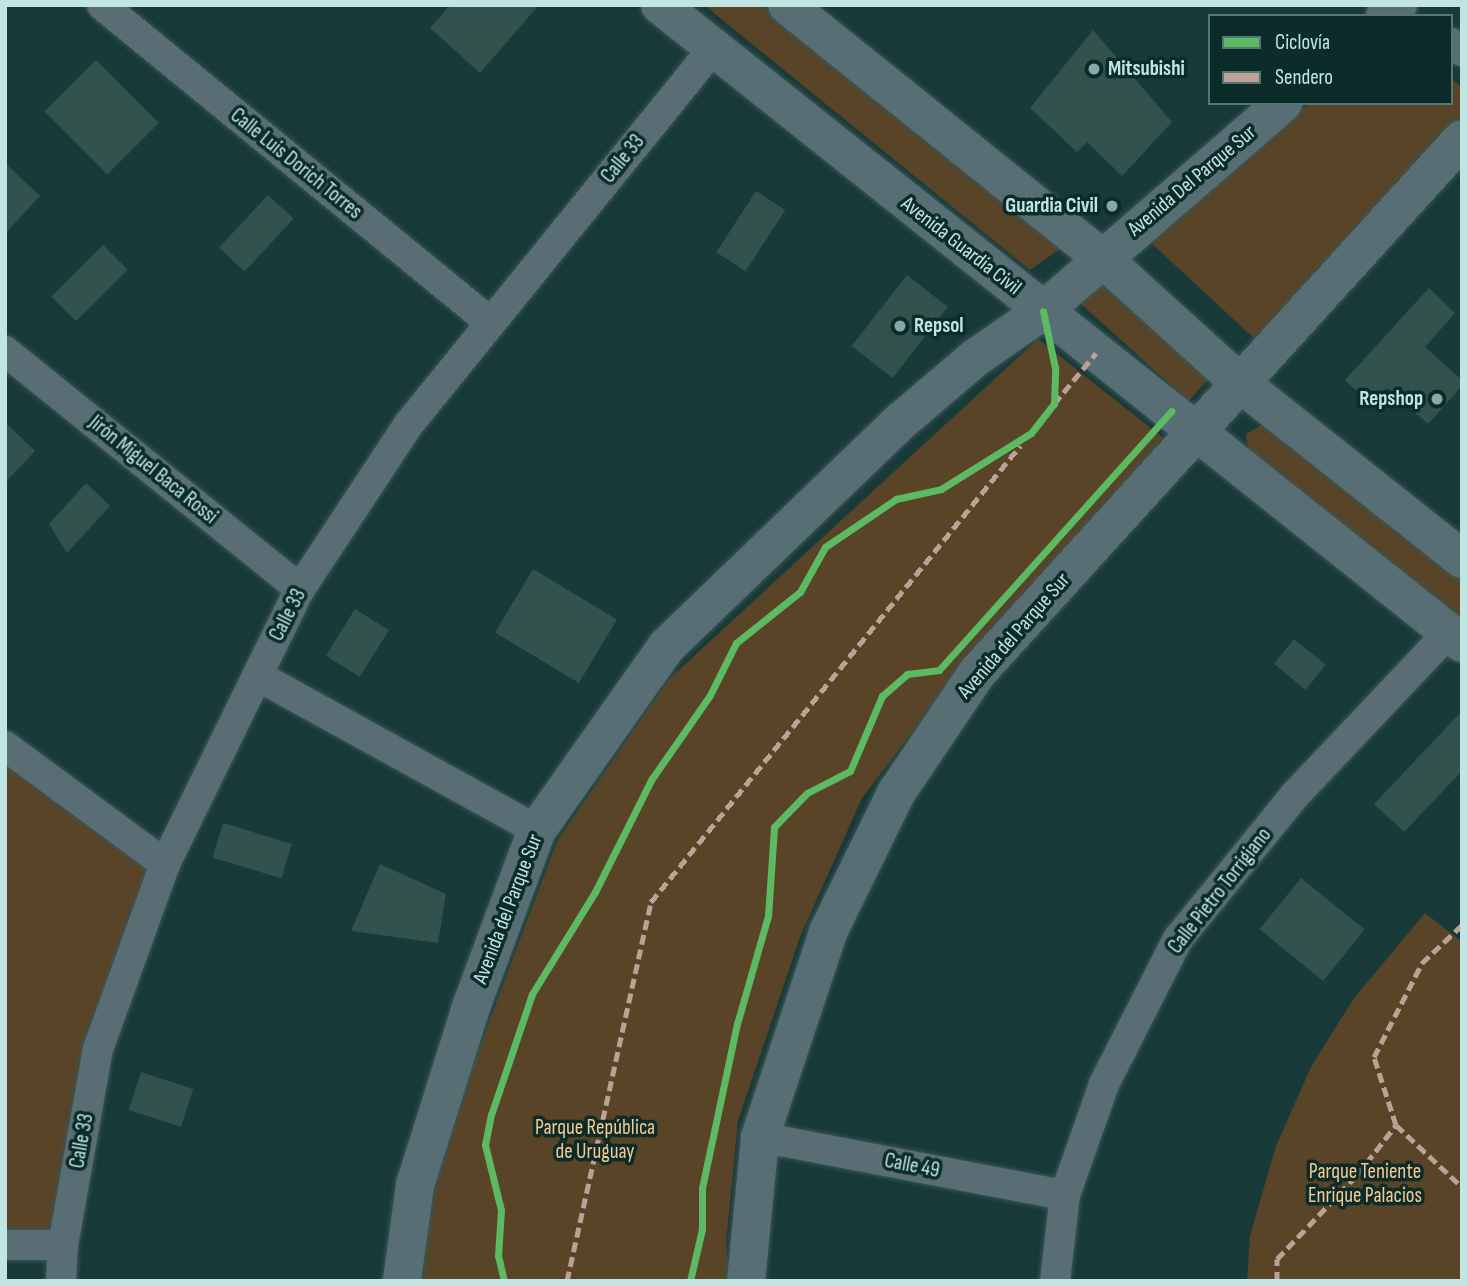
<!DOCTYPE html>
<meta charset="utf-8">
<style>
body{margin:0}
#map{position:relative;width:1467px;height:1286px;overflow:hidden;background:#183a39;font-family:"Sofia Sans Condensed",sans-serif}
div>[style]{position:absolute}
.green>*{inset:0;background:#594427;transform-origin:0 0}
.building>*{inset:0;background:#32524e;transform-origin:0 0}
.roads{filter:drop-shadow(0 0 2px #395655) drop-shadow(0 0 2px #395655)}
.minor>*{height:30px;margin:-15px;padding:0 15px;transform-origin:15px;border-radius:15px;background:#596d74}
.secondary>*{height:38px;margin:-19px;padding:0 19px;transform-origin:19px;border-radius:19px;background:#576e75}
.quiet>*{height:5px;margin-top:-2.5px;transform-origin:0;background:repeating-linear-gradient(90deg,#bda197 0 10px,transparent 0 15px)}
.cycleway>*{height:7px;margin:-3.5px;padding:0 3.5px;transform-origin:3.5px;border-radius:3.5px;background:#5cba63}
.dots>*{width:19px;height:19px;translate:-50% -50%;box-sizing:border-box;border:4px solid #0c2c2a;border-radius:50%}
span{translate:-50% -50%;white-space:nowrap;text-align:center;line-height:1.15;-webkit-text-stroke:7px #0c2c2a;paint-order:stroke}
.poi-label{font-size:21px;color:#c1e5e2;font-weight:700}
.left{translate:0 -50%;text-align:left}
.right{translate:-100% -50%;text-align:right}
.street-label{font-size:21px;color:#c1e5e2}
.park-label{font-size:21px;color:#fac890}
.frame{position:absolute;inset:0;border:7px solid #c1e5e2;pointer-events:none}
.legend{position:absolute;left:1208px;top:14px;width:245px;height:91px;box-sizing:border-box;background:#0c2c2a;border:2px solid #547674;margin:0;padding:9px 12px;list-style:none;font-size:21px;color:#c1e5e2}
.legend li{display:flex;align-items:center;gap:14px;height:35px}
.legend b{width:35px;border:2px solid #547674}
</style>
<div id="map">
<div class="green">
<i style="clip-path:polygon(704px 5px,762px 5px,1060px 249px,1030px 270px)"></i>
<i style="clip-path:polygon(1451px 79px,1462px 87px,1462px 122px,1257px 341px,1147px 239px,1310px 103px,1451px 103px)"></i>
<i style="left:1101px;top:283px;width:144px;height:29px;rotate:42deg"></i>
<i style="clip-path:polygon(1038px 339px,1166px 440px,950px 683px,862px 798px,800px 937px,738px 1121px,726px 1244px,729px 1281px,422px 1281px,435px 1166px,557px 841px,668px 680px)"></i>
<i style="clip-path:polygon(1265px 423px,1462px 575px,1462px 627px,1248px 452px,1246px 434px)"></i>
<i style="clip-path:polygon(5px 756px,155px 865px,53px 1234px,5px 1232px)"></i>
<i style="clip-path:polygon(1425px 913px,1462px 942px,1462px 1281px,1247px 1281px,1250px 1236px,1276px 1146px,1311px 1067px,1354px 998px)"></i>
</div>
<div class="building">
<i style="clip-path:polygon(450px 5px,539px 5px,480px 73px,430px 28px)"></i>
<i style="clip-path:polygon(1093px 30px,1172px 122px,1122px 176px,1087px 142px,1077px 152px,1030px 108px)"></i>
<i style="left:96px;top:60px;width:89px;height:73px;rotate:45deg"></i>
<i style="clip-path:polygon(5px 163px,40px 196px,5px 234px)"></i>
<i style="left:756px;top:191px;width:35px;height:73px;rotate:33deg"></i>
<i style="left:268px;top:195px;width:35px;height:72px;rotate:43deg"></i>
<i style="left:103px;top:245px;width:35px;height:73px;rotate:45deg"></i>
<i style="left:907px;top:275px;width:52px;height:90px;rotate:38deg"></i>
<i style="clip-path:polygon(1429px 288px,1455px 313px,1425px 347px,1462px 380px,1462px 386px,1428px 424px,1387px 388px,1371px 404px,1345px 380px)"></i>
<i style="clip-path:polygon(5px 422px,35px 451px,5px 483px)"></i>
<i style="clip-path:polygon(86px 483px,110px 506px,67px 553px,49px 524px)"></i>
<i style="left:533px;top:569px;width:98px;height:74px;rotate:31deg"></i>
<i style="left:355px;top:609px;width:40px;height:55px;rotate:32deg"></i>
<i style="left:1294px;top:639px;width:41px;height:32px;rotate:39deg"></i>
<i style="clip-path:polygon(1462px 711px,1462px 771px,1404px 832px,1374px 804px)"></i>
<i style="left:223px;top:823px;width:72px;height:36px;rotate:17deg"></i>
<i style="clip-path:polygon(380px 864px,446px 894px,438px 943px,351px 931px)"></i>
<i style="left:1301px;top:878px;width:82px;height:66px;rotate:39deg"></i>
<i style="left:141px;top:1072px;width:55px;height:40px;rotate:18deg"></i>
</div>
<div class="roads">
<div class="minor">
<i style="left:102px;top:5px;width:501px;rotate:39.25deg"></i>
<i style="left:1451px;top:43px;width:14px;rotate:36deg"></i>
<i style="left:5px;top:351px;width:379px;rotate:38.9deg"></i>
<i style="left:258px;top:676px;width:319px;rotate:28.9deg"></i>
<i style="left:5px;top:746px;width:199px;rotate:36.4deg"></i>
<i style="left:760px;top:1137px;width:310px;rotate:10.8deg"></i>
<i style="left:5px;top:1245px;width:58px"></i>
<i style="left:61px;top:1281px;width:36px;rotate:-87deg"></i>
<i style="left:63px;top:1245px;width:199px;rotate:-79.9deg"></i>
<i style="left:98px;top:1049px;width:197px;rotate:-70.1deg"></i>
<i style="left:165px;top:864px;width:306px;rotate:-63.9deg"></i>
<i style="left:300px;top:589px;width:198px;rotate:-56.6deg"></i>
<i style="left:409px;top:424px;width:483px;rotate:-51deg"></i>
<i style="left:1055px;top:1281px;width:87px;rotate:-83.4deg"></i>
<i style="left:1065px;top:1195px;width:118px;rotate:-70.6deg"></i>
<i style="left:1104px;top:1084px;width:163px;rotate:-63deg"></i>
<i style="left:1178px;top:939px;width:186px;rotate:-50.9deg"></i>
<i style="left:1295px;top:795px;width:224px;rotate:-46.6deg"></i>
</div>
<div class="secondary">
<i style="left:660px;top:5px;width:1025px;rotate:38.5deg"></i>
<i style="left:787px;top:5px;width:404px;rotate:38.8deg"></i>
<i style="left:1102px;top:258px;width:186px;rotate:42.2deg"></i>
<i style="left:1240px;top:383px;width:283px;rotate:38.4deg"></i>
<i style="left:1385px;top:16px;width:17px;rotate:-40deg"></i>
<i style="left:402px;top:1281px;width:97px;rotate:-82.3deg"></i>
<i style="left:415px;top:1185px;width:187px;rotate:-72.5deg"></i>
<i style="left:471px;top:1007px;width:189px;rotate:-69.6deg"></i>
<i style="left:537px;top:830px;width:225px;rotate:-54.8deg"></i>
<i style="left:667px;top:646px;width:325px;rotate:-43.9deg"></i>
<i style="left:901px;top:421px;width:97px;rotate:-40.4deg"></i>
<i style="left:975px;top:358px;width:83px;rotate:-34.7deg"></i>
<i style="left:1043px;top:311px;width:318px;rotate:-40.9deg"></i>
<i style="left:746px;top:1281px;width:145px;rotate:-84.4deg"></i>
<i style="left:760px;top:1137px;width:216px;rotate:-71.6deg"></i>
<i style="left:828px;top:932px;width:155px;rotate:-63.9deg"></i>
<i style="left:896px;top:793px;width:145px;rotate:-56deg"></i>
<i style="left:977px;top:673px;width:721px;rotate:-47.75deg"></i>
</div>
</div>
<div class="quiet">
<i style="left:1054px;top:404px;width:66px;rotate:-50.5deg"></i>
<i style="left:1396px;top:1125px;width:91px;rotate:43.2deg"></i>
<i style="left:567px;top:1281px;width:388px;rotate:-77.5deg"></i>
<i style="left:651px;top:902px;width:587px;rotate:-51.02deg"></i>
<i style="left:1277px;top:1281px;width:22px;rotate:-90deg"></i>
<i style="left:1277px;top:1259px;width:116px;rotate:-46.4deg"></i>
<i style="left:1357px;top:1175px;width:63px;rotate:-52deg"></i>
<i style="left:1396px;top:1125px;width:71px;rotate:-107.9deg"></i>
<i style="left:1374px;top:1057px;width:106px;rotate:-62.9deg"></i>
<i style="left:1422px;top:963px;width:55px;rotate:-43.5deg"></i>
</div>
<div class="cycleway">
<i style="left:504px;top:1281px;width:26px;rotate:-103deg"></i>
<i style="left:498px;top:1256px;width:46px;rotate:-86.3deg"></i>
<i style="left:501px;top:1210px;width:67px;rotate:-103.8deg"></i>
<i style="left:485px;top:1145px;width:31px;rotate:-79deg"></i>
<i style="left:491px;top:1115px;width:128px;rotate:-71.3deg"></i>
<i style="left:532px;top:994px;width:120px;rotate:-58.3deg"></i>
<i style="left:595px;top:892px;width:125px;rotate:-63.4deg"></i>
<i style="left:651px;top:780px;width:103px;rotate:-55.2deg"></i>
<i style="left:710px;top:695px;width:58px;rotate:-63.4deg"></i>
<i style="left:736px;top:643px;width:82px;rotate:-38.6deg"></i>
<i style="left:800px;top:592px;width:51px;rotate:-60.9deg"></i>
<i style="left:825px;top:547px;width:86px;rotate:-34.1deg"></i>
<i style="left:896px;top:499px;width:46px;rotate:-12.5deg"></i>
<i style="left:941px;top:489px;width:106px;rotate:-31.9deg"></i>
<i style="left:1031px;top:433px;width:37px;rotate:-52deg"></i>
<i style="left:1054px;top:404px;width:36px;rotate:-88deg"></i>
<i style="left:1055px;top:368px;width:58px;rotate:-101.9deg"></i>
<i style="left:690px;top:1281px;width:53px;rotate:-77deg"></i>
<i style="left:702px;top:1229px;width:41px;rotate:-90deg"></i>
<i style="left:702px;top:1188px;width:168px;rotate:-78deg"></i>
<i style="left:737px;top:1024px;width:112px;rotate:-74deg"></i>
<i style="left:768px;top:916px;width:89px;rotate:-86.1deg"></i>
<i style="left:774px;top:827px;width:47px;rotate:-45.9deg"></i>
<i style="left:807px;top:793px;width:48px;rotate:-27.1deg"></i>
<i style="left:850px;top:771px;width:82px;rotate:-66.9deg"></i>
<i style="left:882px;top:696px;width:33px;rotate:-41deg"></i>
<i style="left:907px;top:674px;width:32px;rotate:-7deg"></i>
<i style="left:939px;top:670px;width:348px;rotate:-48.1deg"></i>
</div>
<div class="dots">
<i style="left:1094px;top:69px;background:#86a9a7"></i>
<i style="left:1112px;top:206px;background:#86a9a7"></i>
<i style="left:900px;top:326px;background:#86a9a7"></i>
<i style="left:1437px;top:399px;background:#86a9a7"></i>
</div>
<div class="poi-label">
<span class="left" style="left:1108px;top:69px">Mitsubishi</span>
<span class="right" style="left:1098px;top:206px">Guardia Civil</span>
<span class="left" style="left:914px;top:326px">Repsol</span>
<span class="right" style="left:1423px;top:399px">Repshop</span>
</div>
<div class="street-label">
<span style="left:623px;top:159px;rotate:-51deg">Calle 33</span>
<span style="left:296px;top:164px;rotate:39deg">Calle Luis Dorich Torres</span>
<span style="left:1192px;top:181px;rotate:-40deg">Avenida Del Parque Sur</span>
<span style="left:961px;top:246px;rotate:38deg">Avenida Guardia Civil</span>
<span style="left:153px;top:470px;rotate:39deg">Jirón Miguel Baca Rossi</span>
<span style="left:288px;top:615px;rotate:-63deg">Calle 33</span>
<span style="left:1014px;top:636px;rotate:-49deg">Avenida del Parque Sur</span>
<span style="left:1220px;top:891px;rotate:-52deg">Calle Pietro Torrigiano</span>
<span style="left:508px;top:909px;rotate:-69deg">Avenida del Parque Sur</span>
<span style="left:82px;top:1141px;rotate:-80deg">Calle 33</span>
<span style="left:912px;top:1166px;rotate:11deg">Calle 49</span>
</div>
<div class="park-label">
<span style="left:595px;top:1140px">Parque República<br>de Uruguay</span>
<span style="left:1365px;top:1184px">Parque Teniente<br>Enrique Palacios</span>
</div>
<div class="frame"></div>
<ul class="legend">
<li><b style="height:9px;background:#5cba63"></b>Ciclovía</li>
<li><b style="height:9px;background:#bda197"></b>Sendero</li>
</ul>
</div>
